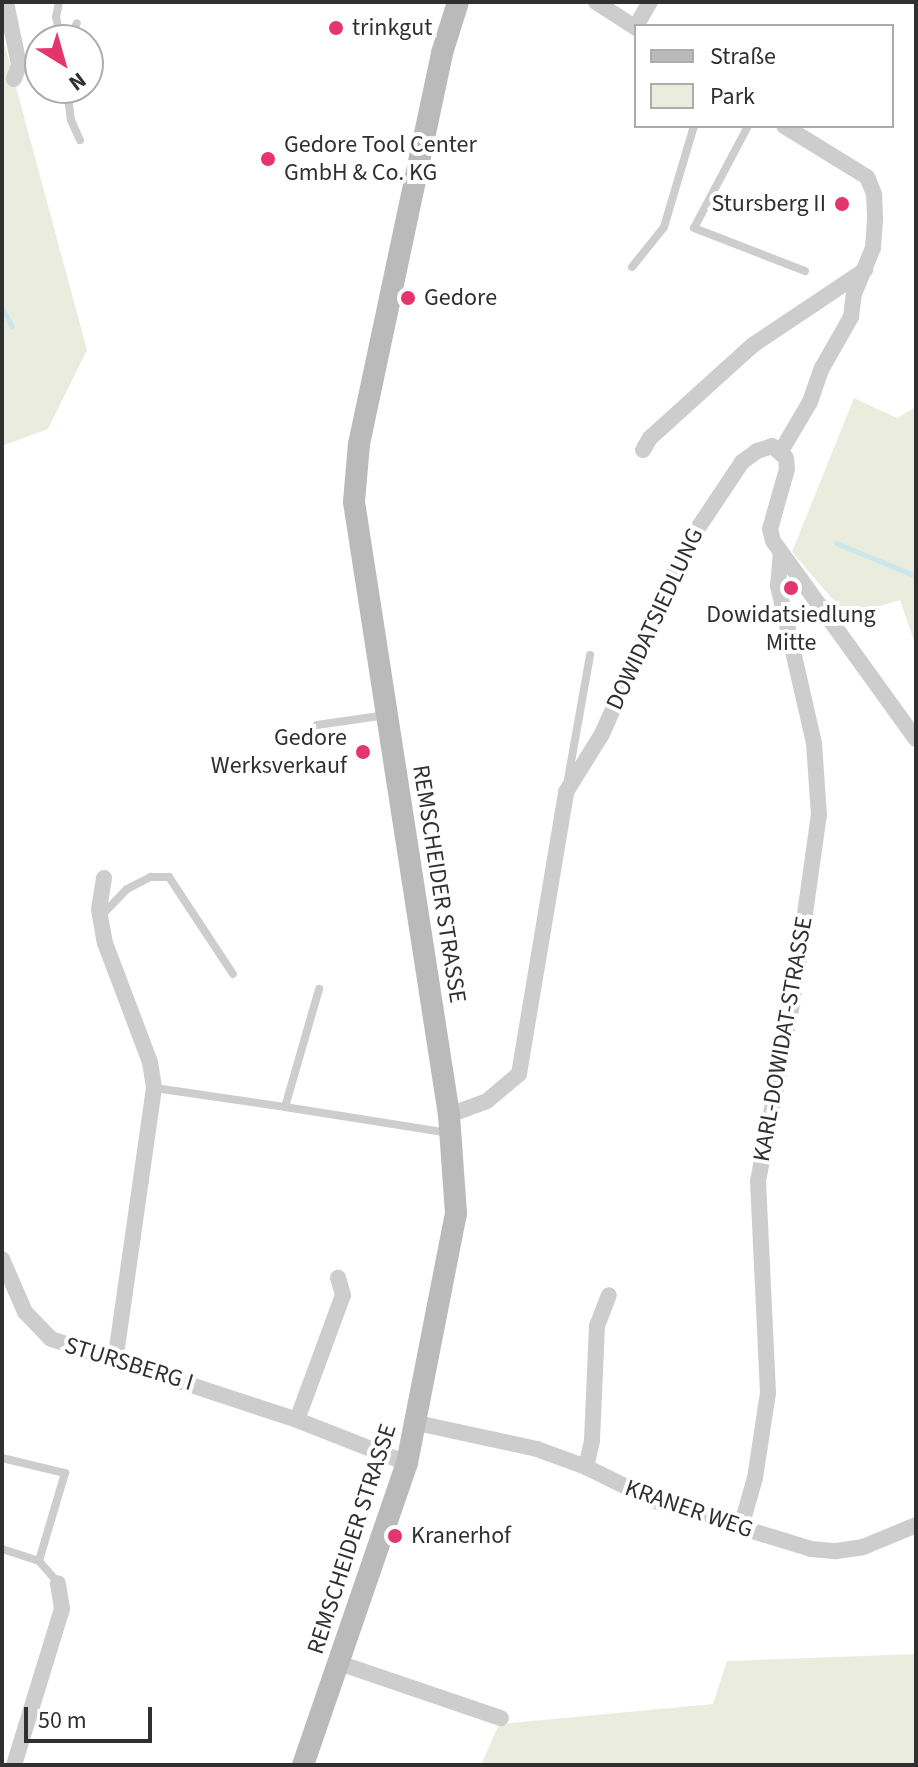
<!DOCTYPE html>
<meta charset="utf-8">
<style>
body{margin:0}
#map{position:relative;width:918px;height:1767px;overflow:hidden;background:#fff;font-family:"Source Sans 3",sans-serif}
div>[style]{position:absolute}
.green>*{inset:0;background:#eaedde}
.stream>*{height:5px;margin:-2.5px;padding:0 2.5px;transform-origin:2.5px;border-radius:2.5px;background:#cbe7ec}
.service>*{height:8px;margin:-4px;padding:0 4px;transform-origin:4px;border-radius:4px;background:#cdcdcd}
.minor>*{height:16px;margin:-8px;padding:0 8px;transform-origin:8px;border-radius:8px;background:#cdcdcd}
.secondary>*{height:22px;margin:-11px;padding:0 11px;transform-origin:11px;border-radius:11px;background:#bababa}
.dots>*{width:22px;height:22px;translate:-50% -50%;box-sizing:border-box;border:4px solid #fff;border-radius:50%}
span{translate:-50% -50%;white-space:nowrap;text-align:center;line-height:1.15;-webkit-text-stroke:8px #fff;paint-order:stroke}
.poi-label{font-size:24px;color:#303030}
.left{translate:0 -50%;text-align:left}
.right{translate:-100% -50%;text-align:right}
.street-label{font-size:24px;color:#303030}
.frame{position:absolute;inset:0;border:4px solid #303030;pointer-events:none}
.legend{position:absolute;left:634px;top:24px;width:260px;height:104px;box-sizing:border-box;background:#fff;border:2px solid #acacac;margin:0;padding:10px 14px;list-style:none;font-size:24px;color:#303030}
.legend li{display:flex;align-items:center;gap:16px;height:40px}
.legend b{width:40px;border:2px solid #acacac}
.north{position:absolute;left:24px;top:24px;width:80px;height:80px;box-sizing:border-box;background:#fff;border:2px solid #acacac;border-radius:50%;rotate:143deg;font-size:22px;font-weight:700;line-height:32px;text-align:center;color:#303030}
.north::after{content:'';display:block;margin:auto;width:28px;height:36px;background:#e4356d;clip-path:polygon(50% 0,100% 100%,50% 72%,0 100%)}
.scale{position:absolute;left:24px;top:1707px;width:128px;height:36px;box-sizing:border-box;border:4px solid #303030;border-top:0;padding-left:10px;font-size:24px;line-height:28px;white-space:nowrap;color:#303030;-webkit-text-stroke:6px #fff;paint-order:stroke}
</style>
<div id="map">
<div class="green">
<i style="clip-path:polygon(2px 35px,87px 350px,48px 429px,2px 446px)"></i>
<i style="clip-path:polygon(854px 398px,897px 418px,916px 407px,916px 647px,900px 600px,847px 616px,792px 552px)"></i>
<i style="clip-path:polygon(916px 1654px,916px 1765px,481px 1765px,499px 1724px,713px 1704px,727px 1661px)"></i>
</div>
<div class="stream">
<i style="left:2px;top:308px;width:21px;rotate:62deg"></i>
<i style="left:836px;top:543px;width:87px;rotate:22.4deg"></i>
</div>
<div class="service">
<i style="left:59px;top:2px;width:15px;rotate:101deg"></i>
<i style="left:56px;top:17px;width:24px;rotate:78deg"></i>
<i style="left:70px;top:40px;width:18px;rotate:-68deg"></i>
<i style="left:67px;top:88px;width:32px;rotate:83deg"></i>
<i style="left:71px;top:120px;width:22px;rotate:66deg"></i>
<i style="left:748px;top:126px;width:115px;rotate:117.9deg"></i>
<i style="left:694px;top:228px;width:119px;rotate:21.2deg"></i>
<i style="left:632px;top:267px;width:51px;rotate:-51.3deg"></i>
<i style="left:664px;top:227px;width:105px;rotate:-73.5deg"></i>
<i style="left:317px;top:725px;width:70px;rotate:-8.2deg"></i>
<i style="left:568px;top:779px;width:126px;rotate:-79.9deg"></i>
<i style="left:101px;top:916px;width:37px;rotate:-46deg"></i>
<i style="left:127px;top:889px;width:27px;rotate:-27deg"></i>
<i style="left:151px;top:877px;width:18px"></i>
<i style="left:169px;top:877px;width:116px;rotate:56.6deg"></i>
<i style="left:155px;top:1088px;width:131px;rotate:8.3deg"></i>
<i style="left:285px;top:1107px;width:123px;rotate:-73.9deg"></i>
<i style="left:285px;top:1107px;width:167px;rotate:9deg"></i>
<i style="left:2px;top:1458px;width:65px;rotate:13.4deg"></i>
<i style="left:65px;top:1473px;width:92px;rotate:106.5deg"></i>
<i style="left:39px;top:1561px;width:29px;rotate:49deg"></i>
<i style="left:2px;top:1549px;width:39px;rotate:18deg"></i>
</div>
<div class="minor">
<i style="left:6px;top:2px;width:64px;rotate:78.3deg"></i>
<i style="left:19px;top:65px;width:15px;rotate:110deg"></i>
<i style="left:596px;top:2px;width:48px;rotate:33deg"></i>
<i style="left:636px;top:26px;width:28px;rotate:-60deg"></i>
<i style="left:643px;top:450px;width:14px;rotate:-60deg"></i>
<i style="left:650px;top:438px;width:139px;rotate:-42.1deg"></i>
<i style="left:753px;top:345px;width:135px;rotate:-33.8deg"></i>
<i style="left:781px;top:451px;width:57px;rotate:-59.4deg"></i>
<i style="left:810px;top:402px;width:36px;rotate:-71deg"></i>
<i style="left:822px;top:368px;width:59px;rotate:-60.4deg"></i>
<i style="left:851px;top:317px;width:23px;rotate:-83deg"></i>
<i style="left:854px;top:294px;width:50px;rotate:-67.6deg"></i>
<i style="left:873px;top:248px;width:29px;rotate:-86deg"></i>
<i style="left:875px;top:219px;width:25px;rotate:-92deg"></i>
<i style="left:874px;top:194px;width:18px;rotate:-112deg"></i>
<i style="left:867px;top:177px;width:97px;rotate:-148.4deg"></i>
<i style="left:104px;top:878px;width:32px;rotate:99deg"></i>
<i style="left:99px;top:910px;width:34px;rotate:80deg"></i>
<i style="left:105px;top:943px;width:127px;rotate:69.3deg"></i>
<i style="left:150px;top:1062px;width:26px;rotate:81deg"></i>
<i style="left:154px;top:1088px;width:277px;rotate:98.1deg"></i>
<i style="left:449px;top:1115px;width:40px;rotate:-20.2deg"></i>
<i style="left:487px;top:1101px;width:42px;rotate:-40.2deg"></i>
<i style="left:519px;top:1074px;width:286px;rotate:-80.5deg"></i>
<i style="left:566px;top:792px;width:68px;rotate:-58.2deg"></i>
<i style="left:602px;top:734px;width:202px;rotate:-66.1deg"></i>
<i style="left:684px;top:549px;width:105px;rotate:-56.3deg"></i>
<i style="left:742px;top:462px;width:19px;rotate:-36deg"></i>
<i style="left:757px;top:451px;width:16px;rotate:-18deg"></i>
<i style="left:772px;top:446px;width:18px;rotate:41deg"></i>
<i style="left:786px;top:458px;width:11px;rotate:85deg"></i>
<i style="left:787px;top:469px;width:62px;rotate:105.8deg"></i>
<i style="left:770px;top:529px;width:12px;rotate:76deg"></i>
<i style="left:773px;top:541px;width:244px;rotate:54.2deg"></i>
<i style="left:2px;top:1259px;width:58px;rotate:66.5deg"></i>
<i style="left:25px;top:1312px;width:37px;rotate:46deg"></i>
<i style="left:51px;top:1339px;width:259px;rotate:18.2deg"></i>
<i style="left:297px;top:1420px;width:118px;rotate:21.4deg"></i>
<i style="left:297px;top:1420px;width:133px;rotate:-69.8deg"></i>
<i style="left:343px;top:1295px;width:18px;rotate:-106deg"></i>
<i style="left:417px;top:1423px;width:123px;rotate:12.2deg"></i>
<i style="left:537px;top:1449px;width:52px;rotate:20.2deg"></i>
<i style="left:586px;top:1467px;width:77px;rotate:26.2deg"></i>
<i style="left:655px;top:1501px;width:163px;rotate:17.1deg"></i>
<i style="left:811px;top:1549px;width:25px;rotate:5deg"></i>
<i style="left:836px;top:1551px;width:27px;rotate:-8deg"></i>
<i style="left:863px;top:1547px;width:57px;rotate:-22.5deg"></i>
<i style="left:586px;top:1467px;width:28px;rotate:-77deg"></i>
<i style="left:592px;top:1440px;width:114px;rotate:-87.5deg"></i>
<i style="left:597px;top:1326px;width:33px;rotate:-69deg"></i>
<i style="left:741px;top:1527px;width:51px;rotate:-74.1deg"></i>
<i style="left:755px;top:1478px;width:86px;rotate:-81.3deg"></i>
<i style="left:768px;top:1393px;width:212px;rotate:-92.7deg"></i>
<i style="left:758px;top:1181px;width:185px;rotate:-79.1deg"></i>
<i style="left:793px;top:999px;width:186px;rotate:-82deg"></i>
<i style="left:819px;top:815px;width:72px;rotate:-94deg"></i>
<i style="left:814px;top:743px;width:161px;rotate:-102.9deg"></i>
<i style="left:778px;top:586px;width:33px;rotate:-85deg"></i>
<i style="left:339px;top:1663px;width:171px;rotate:18.8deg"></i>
<i style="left:14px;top:1765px;width:163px;rotate:-72.9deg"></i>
<i style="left:62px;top:1609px;width:26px;rotate:-99deg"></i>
</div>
<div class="secondary">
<i style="left:303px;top:1765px;width:319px;rotate:-71deg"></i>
<i style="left:407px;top:1463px;width:255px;rotate:-78.9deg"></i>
<i style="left:456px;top:1213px;width:98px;rotate:-94.1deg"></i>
<i style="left:449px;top:1115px;width:620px;rotate:-98.81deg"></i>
<i style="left:354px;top:502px;width:58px;rotate:-85.1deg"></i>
<i style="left:359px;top:444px;width:400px;rotate:-78deg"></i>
<i style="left:442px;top:53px;width:53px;rotate:-72.6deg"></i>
</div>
<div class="dots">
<i style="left:336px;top:28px;background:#e4356d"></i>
<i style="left:268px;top:159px;background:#e4356d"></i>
<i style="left:842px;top:204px;background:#e4356d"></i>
<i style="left:408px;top:298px;background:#e4356d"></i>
<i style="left:791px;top:588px;background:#e4356d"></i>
<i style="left:363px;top:752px;background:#e4356d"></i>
<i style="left:395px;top:1536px;background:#e4356d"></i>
</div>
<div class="poi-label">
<span class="left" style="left:352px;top:28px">trinkgut</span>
<span class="left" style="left:284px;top:159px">Gedore Tool Center<br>GmbH &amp; Co. KG</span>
<span class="right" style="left:826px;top:204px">Stursberg II</span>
<span class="left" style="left:424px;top:298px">Gedore</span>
<span style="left:791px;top:629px">Dowidatsiedlung<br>Mitte</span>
<span class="right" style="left:347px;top:752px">Gedore<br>Werksverkauf</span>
<span class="left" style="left:411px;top:1536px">Kranerhof</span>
</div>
<div class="street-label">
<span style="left:655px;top:619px;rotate:-65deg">DOWIDATSIEDLUNG</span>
<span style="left:439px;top:884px;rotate:81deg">REMSCHEIDER STRASSE</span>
<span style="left:783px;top:1039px;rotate:-80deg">KARL-DOWIDAT-STRASSE</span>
<span style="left:129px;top:1364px;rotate:17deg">STURSBERG I</span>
<span style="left:689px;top:1509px;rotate:19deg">KRANER WEG</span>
<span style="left:352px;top:1539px;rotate:-72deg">REMSCHEIDER STRASSE</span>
</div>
<div class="frame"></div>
<ul class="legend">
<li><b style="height:10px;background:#bababa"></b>Straße</li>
<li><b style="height:22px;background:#eaedde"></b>Park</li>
</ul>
<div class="north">N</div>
<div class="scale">50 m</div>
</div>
